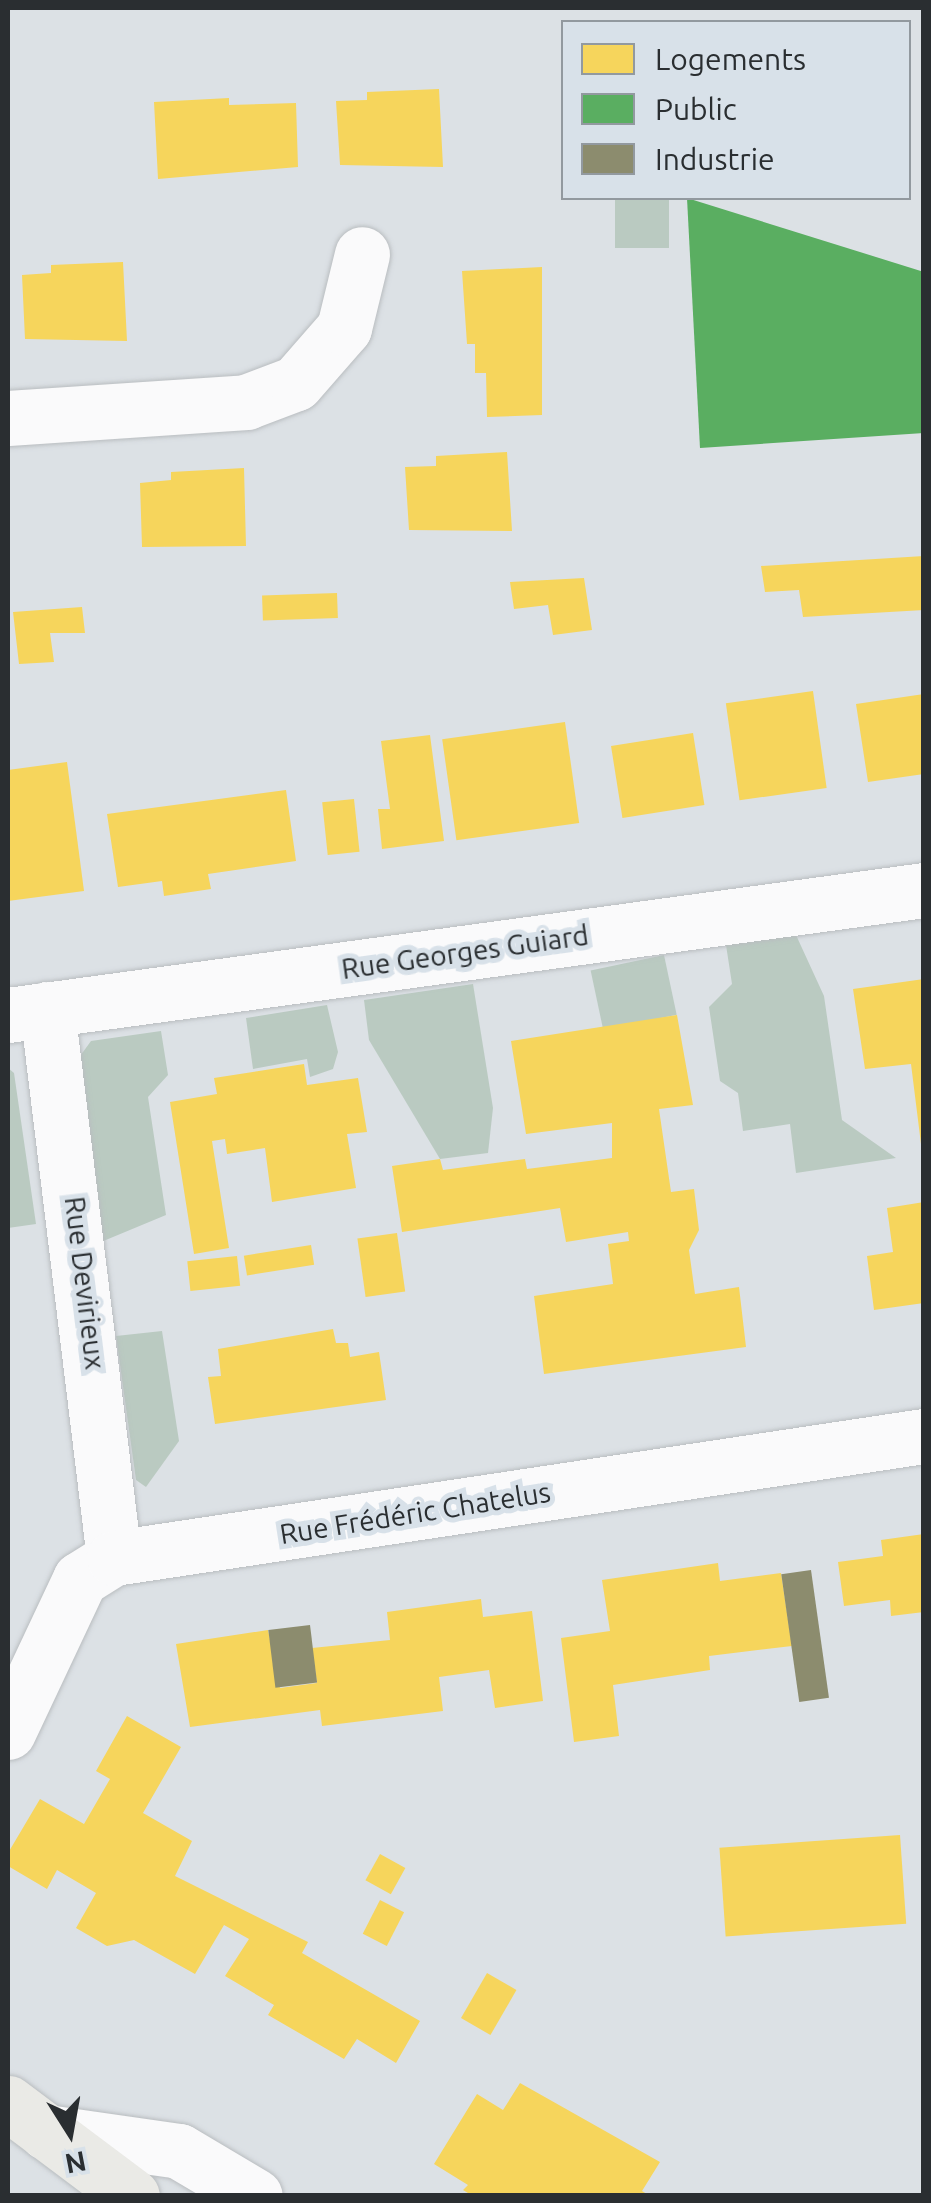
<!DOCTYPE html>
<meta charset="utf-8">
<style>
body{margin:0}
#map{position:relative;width:931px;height:2203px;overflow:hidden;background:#dce1e5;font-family:Ubuntu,sans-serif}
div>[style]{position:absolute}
.green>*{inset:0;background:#bacac1;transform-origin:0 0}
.homes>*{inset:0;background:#f6d55c;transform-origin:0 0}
.public>*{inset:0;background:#5aae61}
.industry>*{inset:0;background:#8c8c6e;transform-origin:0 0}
.roads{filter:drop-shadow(0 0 2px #b9bdc0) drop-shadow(0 0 2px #b9bdc0)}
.street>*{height:55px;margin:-27.5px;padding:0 27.5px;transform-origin:27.5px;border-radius:27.5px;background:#fafafb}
.primary>*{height:55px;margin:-27.5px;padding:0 27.5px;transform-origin:27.5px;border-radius:27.5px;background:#eaeae6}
span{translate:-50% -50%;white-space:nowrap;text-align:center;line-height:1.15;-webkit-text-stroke:10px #d8e1e9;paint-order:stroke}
.street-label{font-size:28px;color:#2a2e31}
.frame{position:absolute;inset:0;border:10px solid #2a2e31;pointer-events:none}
.legend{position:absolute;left:561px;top:20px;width:350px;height:180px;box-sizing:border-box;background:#d8e1e9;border:2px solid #92999f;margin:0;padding:12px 18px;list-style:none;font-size:30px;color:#2a2e31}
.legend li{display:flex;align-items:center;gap:20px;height:50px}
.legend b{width:50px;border:2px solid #92999f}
.north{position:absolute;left:20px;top:2083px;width:100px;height:100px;-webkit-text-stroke:8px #d8e1e9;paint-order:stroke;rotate:169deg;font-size:28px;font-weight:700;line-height:40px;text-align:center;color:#2a2e31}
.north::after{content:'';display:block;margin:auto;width:35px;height:45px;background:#2a2e31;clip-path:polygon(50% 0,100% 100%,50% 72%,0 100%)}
</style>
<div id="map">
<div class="green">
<i style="left:615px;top:198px;width:54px;height:50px"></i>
<i style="clip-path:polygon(796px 935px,824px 996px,842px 1120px,896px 1158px,796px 1173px,790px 1124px,743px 1131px,738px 1093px,720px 1081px,709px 1007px,732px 984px,726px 945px)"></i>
<i style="left:664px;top:955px;width:61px;height:75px;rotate:78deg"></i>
<i style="clip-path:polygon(473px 984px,493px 1108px,488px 1153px,440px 1159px,369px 1040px,364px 1000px)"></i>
<i style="clip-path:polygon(327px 1005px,338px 1052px,333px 1069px,310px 1077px,307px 1059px,253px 1069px,246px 1018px)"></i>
<i style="clip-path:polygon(161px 1031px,168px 1075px,148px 1097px,166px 1215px,101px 1242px,75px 1063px,91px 1041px)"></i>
<i style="clip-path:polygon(8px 1068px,14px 1073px,36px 1224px,8px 1228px)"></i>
<i style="clip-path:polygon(162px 1331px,179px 1441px,146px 1487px,136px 1480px,116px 1336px)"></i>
</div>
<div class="homes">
<i style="clip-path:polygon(439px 89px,443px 167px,340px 165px,336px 101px,367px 100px,367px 92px)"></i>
<i style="clip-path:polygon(229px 98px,229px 105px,296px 103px,298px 167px,158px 179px,154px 102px)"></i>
<i style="clip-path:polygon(123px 262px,127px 341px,25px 339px,22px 275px,51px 273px,51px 265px)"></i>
<i style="clip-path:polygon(542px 267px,542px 415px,487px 417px,486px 373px,475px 373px,475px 344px,467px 344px,462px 271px)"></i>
<i style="clip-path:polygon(507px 452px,512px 531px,409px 530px,405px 467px,436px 466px,436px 456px)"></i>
<i style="clip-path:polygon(244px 468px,246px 546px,142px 547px,140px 483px,171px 480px,171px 472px)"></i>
<i style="clip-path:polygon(924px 556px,924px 610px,803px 617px,799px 590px,765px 592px,761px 566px)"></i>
<i style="clip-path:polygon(584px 578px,592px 630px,553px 635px,548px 605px,514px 609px,510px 582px)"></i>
<i style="left:337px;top:593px;width:25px;height:75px;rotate:88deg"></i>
<i style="clip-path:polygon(82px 607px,85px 633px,50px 633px,54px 662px,19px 664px,13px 612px)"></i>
<i style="left:813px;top:691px;width:98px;height:88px;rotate:82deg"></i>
<i style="clip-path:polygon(924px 694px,924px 774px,868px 782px,856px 704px)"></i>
<i style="left:565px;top:722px;width:102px;height:124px;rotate:82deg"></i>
<i style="left:693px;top:733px;width:73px;height:83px;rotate:81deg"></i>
<i style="clip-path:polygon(430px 735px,444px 841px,382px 849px,378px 809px,390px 809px,381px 741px)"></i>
<i style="clip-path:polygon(67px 762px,84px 891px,8px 901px,8px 770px)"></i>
<i style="clip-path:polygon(286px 790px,296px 861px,208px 874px,211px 889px,164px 896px,162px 881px,118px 887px,107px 814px)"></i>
<i style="left:354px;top:799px;width:53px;height:32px;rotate:84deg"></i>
<i style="clip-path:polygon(924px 979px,924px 1143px,921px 1144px,911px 1064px,865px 1069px,853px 989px)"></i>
<i style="clip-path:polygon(677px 1015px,693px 1105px,659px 1109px,671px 1192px,694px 1189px,699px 1230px,689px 1250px,695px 1294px,739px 1287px,746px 1347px,544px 1374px,534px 1296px,613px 1284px,608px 1244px,629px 1241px,628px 1232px,566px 1242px,560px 1208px,402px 1232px,392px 1166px,440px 1159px,443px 1170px,525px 1159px,527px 1169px,612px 1158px,612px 1123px,526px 1134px,511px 1041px)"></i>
<i style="clip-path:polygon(304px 1064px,307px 1085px,358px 1078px,367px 1132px,347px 1134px,356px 1188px,272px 1202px,265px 1148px,227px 1154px,225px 1139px,212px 1141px,229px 1248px,194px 1254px,170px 1102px,217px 1094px,214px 1078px)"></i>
<i style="clip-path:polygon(924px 1202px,924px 1303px,874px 1310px,867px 1256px,893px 1252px,887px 1208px)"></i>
<i style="left:397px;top:1233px;width:59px;height:40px;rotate:82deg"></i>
<i style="left:311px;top:1245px;width:20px;height:68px;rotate:81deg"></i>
<i style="left:237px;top:1256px;width:30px;height:50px;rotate:84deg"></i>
<i style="clip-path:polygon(333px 1329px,336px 1343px,348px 1343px,350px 1357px,379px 1352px,386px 1400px,215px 1424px,208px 1377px,221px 1376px,218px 1349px)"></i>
<i style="clip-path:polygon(924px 1534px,924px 1612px,891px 1616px,890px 1600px,844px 1606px,838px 1562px,883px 1556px,881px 1540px)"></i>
<i style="clip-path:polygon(718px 1563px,720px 1581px,781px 1573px,792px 1646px,709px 1656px,710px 1670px,613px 1685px,619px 1736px,574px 1742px,561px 1638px,610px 1631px,602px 1580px)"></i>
<i style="clip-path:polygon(481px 1599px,483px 1617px,532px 1611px,543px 1701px,495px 1708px,489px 1670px,439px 1677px,443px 1711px,322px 1726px,320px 1710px,190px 1727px,176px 1644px,268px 1630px,280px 1688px,317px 1683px,312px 1648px,390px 1640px,387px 1612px)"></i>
<i style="clip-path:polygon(127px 1716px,181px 1747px,143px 1813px,192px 1841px,175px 1876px,308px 1942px,302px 1953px,420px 2021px,396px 2063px,357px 2039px,344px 2059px,268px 2015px,274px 2005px,225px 1976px,249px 1939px,224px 1925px,195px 1974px,134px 1940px,107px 1946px,76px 1928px,96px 1893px,57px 1870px,47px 1889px,8px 1866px,8px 1853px,40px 1799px,84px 1824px,110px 1779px,96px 1771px)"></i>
<i style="left:900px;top:1835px;width:89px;height:181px;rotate:86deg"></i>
<i style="left:380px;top:1854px;width:29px;height:30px;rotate:29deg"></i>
<i style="left:380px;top:1900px;width:27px;height:38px;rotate:27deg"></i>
<i style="left:487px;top:1973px;width:34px;height:52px;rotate:30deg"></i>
<i style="clip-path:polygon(520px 2083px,660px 2162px,642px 2191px,650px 2196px,473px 2196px,463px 2190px,468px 2185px,434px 2164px,477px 2094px,503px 2110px)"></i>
</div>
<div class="public">
<i style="clip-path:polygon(687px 198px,924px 272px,924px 433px,700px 448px)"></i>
</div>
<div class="industry">
<i style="left:811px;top:1570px;width:129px;height:30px;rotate:82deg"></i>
<i style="left:310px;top:1625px;width:58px;height:42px;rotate:83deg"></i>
</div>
<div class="roads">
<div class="street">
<i style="left:8px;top:418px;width:239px;rotate:-3.8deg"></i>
<i style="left:246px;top:402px;width:53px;rotate:-20.8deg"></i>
<i style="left:296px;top:383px;width:73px;rotate:-48.9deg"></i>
<i style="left:344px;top:328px;width:76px;rotate:-76.3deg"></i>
<i style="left:47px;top:1009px;width:553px;rotate:83.04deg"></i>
<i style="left:8px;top:1015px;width:924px;rotate:-7.77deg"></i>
<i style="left:8px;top:1732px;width:169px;rotate:-64.8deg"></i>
<i style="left:80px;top:1579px;width:40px;rotate:-32deg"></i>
<i style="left:114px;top:1558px;width:819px;rotate:-8.57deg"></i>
<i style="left:46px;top:2132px;width:134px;rotate:8.1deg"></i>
<i style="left:179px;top:2151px;width:88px;rotate:30.6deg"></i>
</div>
<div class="primary">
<i style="left:8px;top:2103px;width:155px;rotate:36.9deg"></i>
</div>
</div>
<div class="street-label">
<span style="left:465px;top:952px;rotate:-8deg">Rue Georges Guiard</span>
<span style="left:85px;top:1283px;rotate:83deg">Rue Devirieux</span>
<span style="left:415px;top:1513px;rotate:-9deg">Rue Frédéric Chatelus</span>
</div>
<div class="frame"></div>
<ul class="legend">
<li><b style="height:28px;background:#f6d55c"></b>Logements</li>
<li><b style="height:28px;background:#5aae61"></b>Public</li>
<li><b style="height:28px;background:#8c8c6e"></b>Industrie</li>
</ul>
<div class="north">N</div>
</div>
